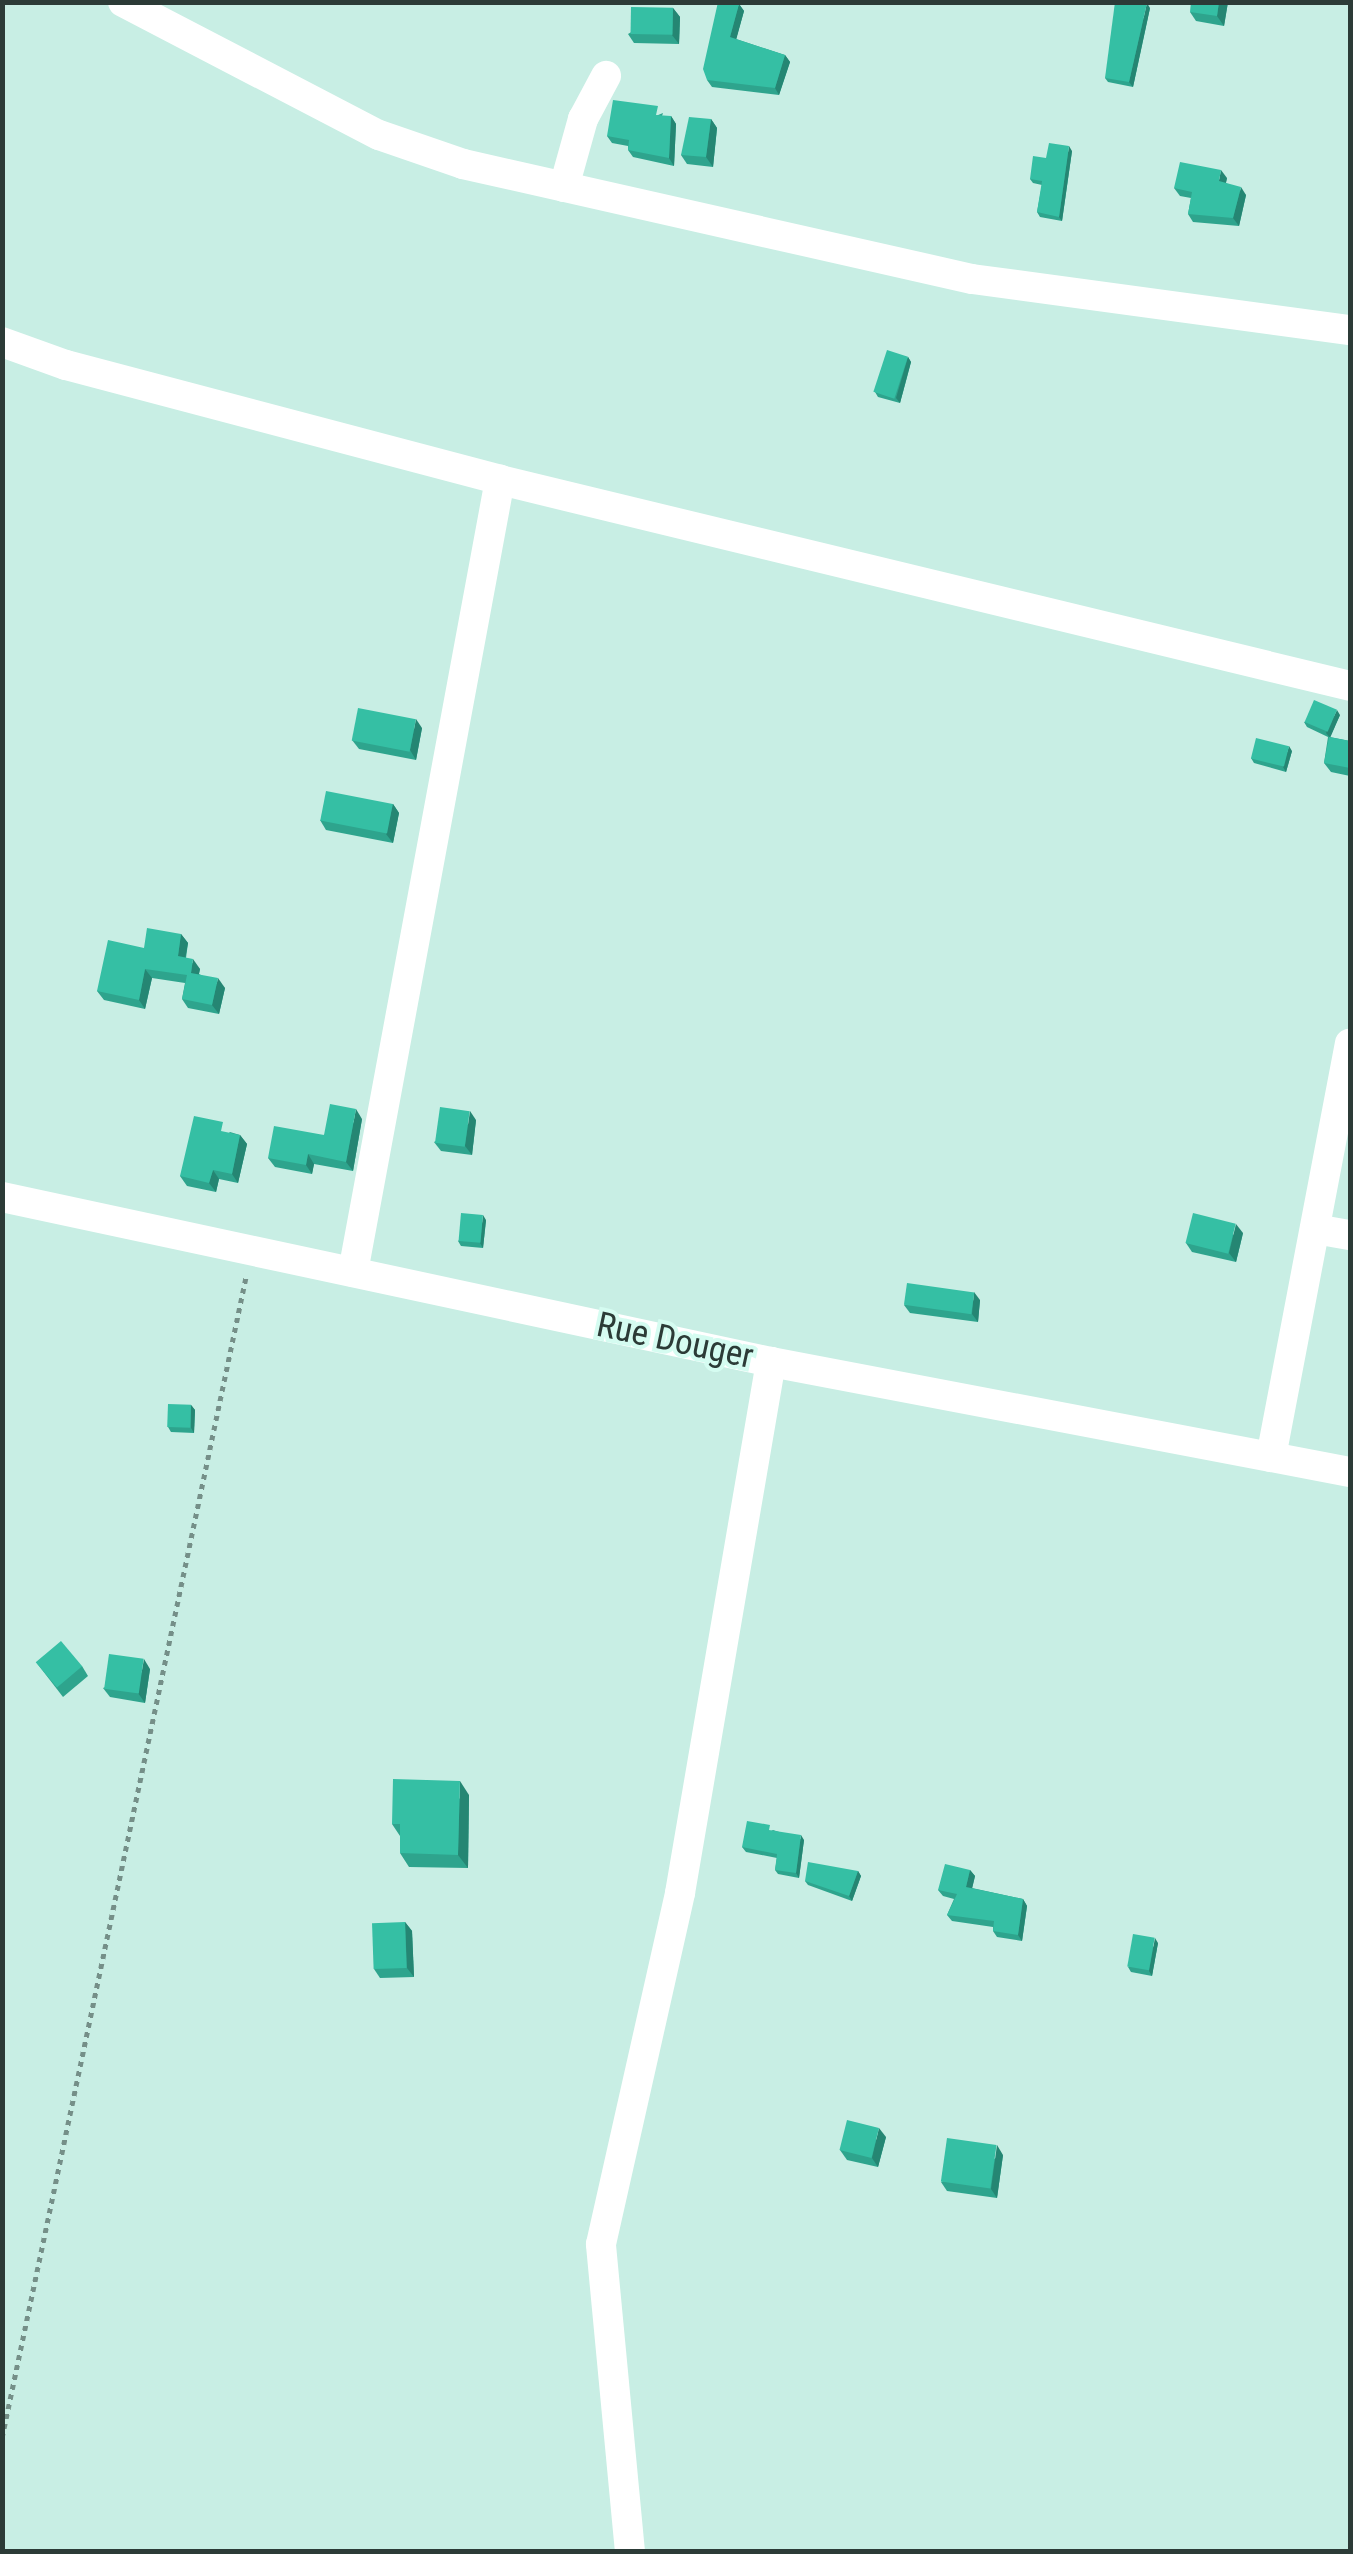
<!DOCTYPE html>
<style>
body{margin:0}
#map{position:relative;width:1353px;height:2554px;overflow:hidden;background:#c8eee4;font-family:"Roboto Condensed",sans-serif}
div>[style]{position:absolute}
.path>*{height:5px;margin-top:-2.5px;transform-origin:0;background:repeating-linear-gradient(90deg,#758f88 0 5px,transparent 0 10px)}
.street>*{height:30px;margin:-15px;padding:0 15px;transform-origin:15px;border-radius:15px;background:#fff}
.wall>*{inset:0;background:#2ea48d}
.shaded-wall>*{inset:0;background:#258673}
.building>*{inset:0;background:#35bfa4;transform-origin:0 0}
span{translate:-50% -50%;white-space:nowrap;text-align:center;line-height:1.15;-webkit-text-stroke:8px #d5fcf1;paint-order:stroke}
.street-label{font-size:35px;color:#2c3b37}
.frame{position:absolute;inset:0;border:5px solid #2c3b37;pointer-events:none}
</style>
<div id="map">
<div class="path">
<i style="left:2px;top:2438px;width:1186px;rotate:-78.13deg"></i>
</div>
<div class="street">
<i style="left:123px;top:2px;width:288px;rotate:27.5deg"></i>
<i style="left:379px;top:135px;width:89px;rotate:19deg"></i>
<i style="left:463px;top:164px;width:522px;rotate:12.73deg"></i>
<i style="left:972px;top:279px;width:381px;rotate:7.7deg"></i>
<i style="left:564px;top:187px;width:71px;rotate:-74.4deg"></i>
<i style="left:583px;top:119px;width:49px;rotate:-61.9deg"></i>
<i style="left:2px;top:342px;width:68px;rotate:19.8deg"></i>
<i style="left:66px;top:365px;width:449px;rotate:14.8deg"></i>
<i style="left:500px;top:480px;width:875px;rotate:13.62deg"></i>
<i style="left:2px;top:1197px;width:787px;rotate:12.11deg"></i>
<i style="left:771px;top:1362px;width:589px;rotate:10.76deg"></i>
<i style="left:1315px;top:1229px;width:36px;rotate:10deg"></i>
<i style="left:353px;top:1272px;width:806px;rotate:-79.49deg"></i>
<i style="left:1271px;top:1457px;width:421px;rotate:-79.2deg"></i>
<i style="left:630px;top:2552px;width:309px;rotate:-95.4deg"></i>
<i style="left:601px;top:2244px;width:360px;rotate:-77.3deg"></i>
<i style="left:680px;top:1893px;width:539px;rotate:-80.28deg"></i>
</div>
<div class="wall">
<i style="clip-path:polygon(1228px 2px,1224px 26px,1196px 21px,1190px 12px)"></i>
<i style="clip-path:polygon(739px 4px,744px 11px,736px 39px,785px 55px,790px 62px,779px 95px,712px 87px,707px 80px)"></i>
<i style="clip-path:polygon(673px 8px,680px 17px,679px 44px,634px 43px,628px 34px)"></i>
<i style="clip-path:polygon(1150px 8px,1133px 87px,1108px 82px,1105px 78px)"></i>
<i style="clip-path:polygon(663px 113px,662px 116px,671px 116px,676px 124px,674px 166px,633px 157px,628px 150px,628px 146px,612px 143px,607px 136px)"></i>
<i style="clip-path:polygon(711px 119px,717px 128px,713px 167px,687px 164px,681px 155px)"></i>
<i style="clip-path:polygon(1072px 151px,1062px 221px,1040px 217px,1037px 212px,1042px 185px,1033px 183px,1030px 179px,1046px 158px)"></i>
<i style="clip-path:polygon(1227px 178px,1226px 183px,1246px 195px,1239px 226px,1193px 222px,1188px 214px,1191px 198px,1180px 196px,1174px 188px)"></i>
<i style="clip-path:polygon(908px 357px,911px 362px,900px 403px,878px 397px,875px 392px)"></i>
<i style="clip-path:polygon(1340px 715px,1330px 737px,1350px 741px,1350px 776px,1331px 772px,1324px 763px,1328px 737px,1307px 727px,1304px 722px)"></i>
<i style="clip-path:polygon(422px 728px,416px 760px,359px 749px,352px 740px)"></i>
<i style="clip-path:polygon(1292px 751px,1286px 772px,1254px 763px,1251px 758px)"></i>
<i style="clip-path:polygon(393px 804px,399px 813px,393px 843px,326px 830px,320px 820px)"></i>
<i style="clip-path:polygon(181px 934px,188px 943px,186px 958px,200px 969px,199px 974px,225px 988px,219px 1014px,188px 1008px,182px 999px,185px 983px,152px 978px,145px 1009px,104px 1000px,97px 991px,144px 948px)"></i>
<i style="clip-path:polygon(362px 1119px,353px 1171px,314px 1164px,312px 1174px,275px 1167px,268px 1158px)"></i>
<i style="clip-path:polygon(476px 1120px,472px 1155px,441px 1151px,434px 1142px)"></i>
<i style="clip-path:polygon(230px 1132px,240px 1135px,247px 1144px,238px 1183px,219px 1179px,216px 1192px,187px 1186px,180px 1176px)"></i>
<i style="clip-path:polygon(486px 1220px,483px 1248px,461px 1246px,458px 1241px)"></i>
<i style="clip-path:polygon(1243px 1233px,1236px 1262px,1192px 1252px,1186px 1243px)"></i>
<i style="clip-path:polygon(980px 1300px,978px 1322px,910px 1313px,904px 1305px)"></i>
<i style="clip-path:polygon(191px 1405px,195px 1410px,194px 1433px,171px 1432px,168px 1427px)"></i>
<i style="clip-path:polygon(36px 1662px,82px 1666px,88px 1676px,63px 1697px)"></i>
<i style="clip-path:polygon(150px 1669px,145px 1703px,110px 1697px,103px 1688px)"></i>
<i style="clip-path:polygon(469px 1795px,468px 1868px,409px 1867px,400px 1853px,400px 1836px,392px 1824px)"></i>
<i style="clip-path:polygon(773px 1830px,804px 1840px,799px 1878px,778px 1874px,775px 1870px,777px 1858px,746px 1852px,742px 1847px)"></i>
<i style="clip-path:polygon(970px 1870px,975px 1876px,972px 1888px,1023px 1899px,1027px 1906px,1022px 1941px,997px 1937px,993px 1931px,993px 1927px,952px 1921px,947px 1915px,954px 1899px,943px 1896px,938px 1890px)"></i>
<i style="clip-path:polygon(858px 1871px,861px 1876px,852px 1901px,808px 1885px,805px 1881px)"></i>
<i style="clip-path:polygon(405px 1922px,412px 1931px,414px 1977px,380px 1978px,374px 1969px)"></i>
<i style="clip-path:polygon(1158px 1943px,1152px 1976px,1131px 1972px,1128px 1967px)"></i>
<i style="clip-path:polygon(886px 2137px,878px 2167px,847px 2160px,840px 2150px)"></i>
<i style="clip-path:polygon(1003px 2155px,997px 2198px,947px 2191px,941px 2182px)"></i>
</div>
<div class="shaded-wall">
<i style="clip-path:polygon(1219px 2px,1228px 2px,1224px 26px,1217px 16px)"></i>
<i style="clip-path:polygon(1147px 3px,1150px 8px,1133px 87px,1129px 82px)"></i>
<i style="clip-path:polygon(739px 4px,744px 11px,735px 44px,730px 37px)"></i>
<i style="clip-path:polygon(673px 8px,680px 17px,679px 44px,672px 35px)"></i>
<i style="clip-path:polygon(785px 55px,790px 62px,779px 95px,775px 88px)"></i>
<i style="clip-path:polygon(671px 116px,676px 124px,674px 166px,669px 158px)"></i>
<i style="clip-path:polygon(711px 119px,717px 128px,713px 167px,706px 157px)"></i>
<i style="clip-path:polygon(1069px 146px,1072px 151px,1062px 221px,1059px 217px)"></i>
<i style="clip-path:polygon(1221px 170px,1227px 178px,1224px 190px,1219px 181px)"></i>
<i style="clip-path:polygon(1241px 187px,1246px 195px,1239px 226px,1233px 218px)"></i>
<i style="clip-path:polygon(908px 357px,911px 362px,900px 403px,896px 398px)"></i>
<i style="clip-path:polygon(1337px 710px,1340px 715px,1330px 738px,1326px 733px)"></i>
<i style="clip-path:polygon(416px 719px,422px 728px,416px 760px,410px 750px)"></i>
<i style="clip-path:polygon(1289px 746px,1292px 751px,1286px 772px,1283px 767px)"></i>
<i style="clip-path:polygon(393px 804px,399px 813px,393px 843px,386px 834px)"></i>
<i style="clip-path:polygon(181px 934px,188px 943px,184px 965px,178px 956px)"></i>
<i style="clip-path:polygon(193px 959px,200px 969px,197px 982px,191px 973px)"></i>
<i style="clip-path:polygon(145px 969px,152px 978px,145px 1009px,139px 1000px)"></i>
<i style="clip-path:polygon(218px 978px,225px 988px,219px 1014px,212px 1005px)"></i>
<i style="clip-path:polygon(356px 1109px,362px 1119px,353px 1171px,346px 1162px)"></i>
<i style="clip-path:polygon(470px 1111px,476px 1120px,472px 1155px,465px 1146px)"></i>
<i style="clip-path:polygon(240px 1135px,247px 1144px,238px 1183px,232px 1174px)"></i>
<i style="clip-path:polygon(308px 1154px,314px 1164px,312px 1174px,306px 1165px)"></i>
<i style="clip-path:polygon(213px 1170px,219px 1179px,216px 1192px,209px 1183px)"></i>
<i style="clip-path:polygon(483px 1215px,486px 1220px,483px 1248px,480px 1243px)"></i>
<i style="clip-path:polygon(1236px 1224px,1243px 1233px,1236px 1262px,1229px 1253px)"></i>
<i style="clip-path:polygon(974px 1292px,980px 1300px,978px 1322px,972px 1314px)"></i>
<i style="clip-path:polygon(191px 1405px,195px 1410px,194px 1433px,191px 1428px)"></i>
<i style="clip-path:polygon(144px 1659px,150px 1669px,145px 1703px,138px 1693px)"></i>
<i style="clip-path:polygon(460px 1781px,469px 1795px,468px 1868px,458px 1855px)"></i>
<i style="clip-path:polygon(801px 1835px,804px 1840px,799px 1878px,796px 1873px)"></i>
<i style="clip-path:polygon(970px 1870px,975px 1876px,971px 1893px,966px 1887px)"></i>
<i style="clip-path:polygon(858px 1871px,861px 1876px,852px 1901px,849px 1896px)"></i>
<i style="clip-path:polygon(1023px 1899px,1027px 1906px,1022px 1941px,1018px 1935px)"></i>
<i style="clip-path:polygon(405px 1922px,412px 1931px,414px 1977px,407px 1968px)"></i>
<i style="clip-path:polygon(1155px 1938px,1158px 1943px,1152px 1976px,1149px 1971px)"></i>
<i style="clip-path:polygon(879px 2128px,886px 2137px,878px 2167px,872px 2158px)"></i>
<i style="clip-path:polygon(997px 2145px,1003px 2155px,997px 2198px,991px 2189px)"></i>
</div>
<div class="building">
<i style="clip-path:polygon(718px 2px,739px 4px,730px 37px,785px 55px,775px 88px,707px 80px,703px 69px)"></i>
<i style="clip-path:polygon(1115px 2px,1147px 3px,1129px 82px,1105px 78px)"></i>
<i style="clip-path:polygon(1191px 2px,1219px 2px,1217px 16px,1190px 12px)"></i>
<i style="left:631px;top:7px;width:42px;height:27px;rotate:1deg"></i>
<i style="clip-path:polygon(613px 100px,658px 106px,656px 115px,671px 116px,669px 158px,628px 150px,629px 140px,607px 136px)"></i>
<i style="clip-path:polygon(689px 117px,711px 119px,706px 157px,681px 155px)"></i>
<i style="clip-path:polygon(1049px 143px,1069px 146px,1059px 217px,1037px 212px,1042px 181px,1030px 179px,1033px 156px,1046px 158px)"></i>
<i style="clip-path:polygon(1180px 162px,1221px 170px,1219px 181px,1241px 187px,1233px 218px,1188px 214px,1192px 192px,1174px 188px)"></i>
<i style="left:887px;top:350px;width:22px;height:44px;rotate:18deg"></i>
<i style="left:1314px;top:700px;width:25px;height:24px;rotate:23deg"></i>
<i style="left:358px;top:708px;width:59px;height:33px;rotate:11deg"></i>
<i style="clip-path:polygon(1329px 737px,1350px 741px,1350px 768px,1324px 763px)"></i>
<i style="left:1256px;top:738px;width:34px;height:21px;rotate:14deg"></i>
<i style="left:326px;top:791px;width:68px;height:30px;rotate:11deg"></i>
<i style="clip-path:polygon(147px 928px,181px 934px,178px 956px,193px 959px,191px 973px,218px 978px,212px 1005px,182px 999px,187px 975px,145px 969px,139px 1000px,97px 991px,108px 940px,144px 948px)"></i>
<i style="clip-path:polygon(330px 1104px,356px 1109px,346px 1162px,308px 1154px,306px 1165px,268px 1158px,274px 1126px,324px 1135px)"></i>
<i style="left:440px;top:1107px;width:30px;height:36px;rotate:8deg"></i>
<i style="clip-path:polygon(194px 1116px,223px 1122px,221px 1131px,240px 1135px,232px 1174px,213px 1170px,209px 1183px,180px 1176px)"></i>
<i style="left:461px;top:1213px;width:22px;height:28px;rotate:5deg"></i>
<i style="left:1193px;top:1213px;width:44px;height:31px;rotate:14deg"></i>
<i style="left:907px;top:1283px;width:68px;height:22px;rotate:8deg"></i>
<i style="left:168px;top:1404px;width:23px;height:23px;rotate:2deg"></i>
<i style="left:61px;top:1641px;width:33px;height:33px;rotate:50deg"></i>
<i style="left:109px;top:1654px;width:35px;height:35px;rotate:8deg"></i>
<i style="clip-path:polygon(393px 1779px,460px 1781px,458px 1855px,400px 1853px,400px 1824px,392px 1824px)"></i>
<i style="clip-path:polygon(747px 1821px,770px 1825px,769px 1830px,801px 1835px,796px 1873px,775px 1870px,777px 1854px,742px 1847px)"></i>
<i style="clip-path:polygon(808px 1862px,858px 1871px,849px 1896px,805px 1881px)"></i>
<i style="clip-path:polygon(945px 1864px,970px 1870px,966px 1887px,1023px 1899px,1018px 1935px,993px 1931px,994px 1921px,947px 1915px,957px 1894px,938px 1890px)"></i>
<i style="left:405px;top:1922px;width:46px;height:33px;rotate:88deg"></i>
<i style="left:1133px;top:1934px;width:22px;height:33px;rotate:10deg"></i>
<i style="left:847px;top:2120px;width:33px;height:31px;rotate:14deg"></i>
<i style="left:947px;top:2138px;width:50px;height:44px;rotate:8deg"></i>
</div>
<div class="street-label">
<span style="left:675px;top:1341px;rotate:12deg">Rue Douger</span>
</div>
<div class="frame"></div>
</div>
